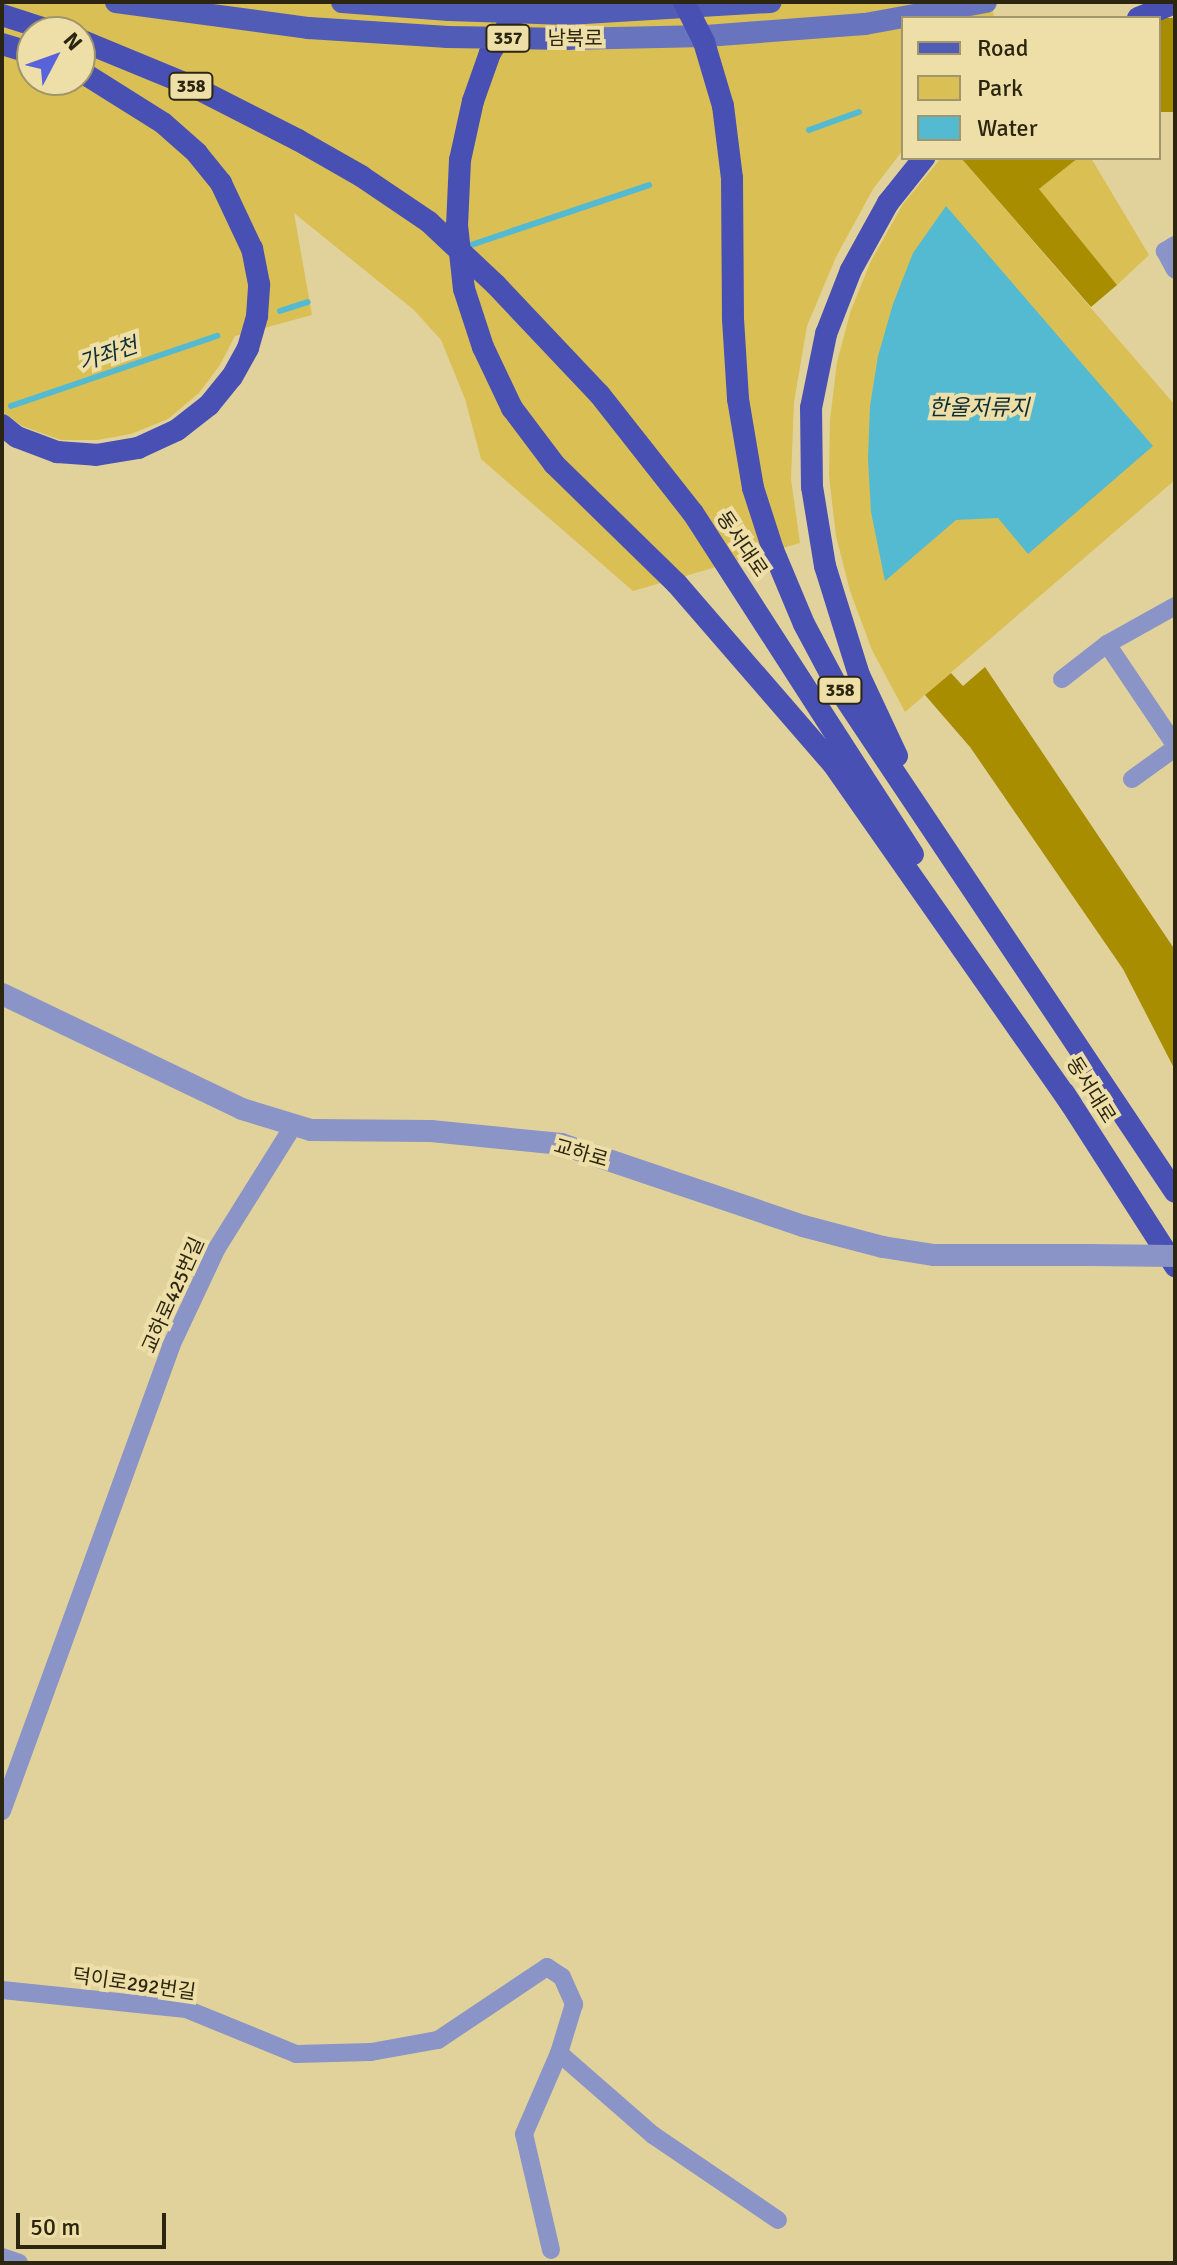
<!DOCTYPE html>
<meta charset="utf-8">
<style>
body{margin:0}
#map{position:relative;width:1177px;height:2265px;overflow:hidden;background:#e1d29c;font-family:Signika,"Noto Sans KR",sans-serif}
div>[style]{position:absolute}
.green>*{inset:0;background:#dabf54}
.forest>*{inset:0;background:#a98d00;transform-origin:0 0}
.water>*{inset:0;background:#53bad1}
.stream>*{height:6px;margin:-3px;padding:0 3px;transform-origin:3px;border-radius:3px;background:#53bad1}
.minor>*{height:18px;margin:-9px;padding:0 9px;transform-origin:9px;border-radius:9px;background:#8a94c6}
.tertiary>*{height:22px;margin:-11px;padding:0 11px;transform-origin:11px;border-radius:11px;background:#8a94c6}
.secondary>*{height:22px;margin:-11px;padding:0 11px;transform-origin:11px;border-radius:11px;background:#6875be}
.primary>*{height:22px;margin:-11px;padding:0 11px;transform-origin:11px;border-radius:11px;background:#515cb7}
.trunk>*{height:22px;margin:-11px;padding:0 11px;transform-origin:11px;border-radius:11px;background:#4850b4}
.tertiary-bridge>*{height:22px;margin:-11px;padding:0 11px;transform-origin:11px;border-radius:11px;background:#8a94c6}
.primary-bridge>*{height:22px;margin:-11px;padding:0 11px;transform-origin:11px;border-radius:11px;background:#515cb7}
.trunk-bridge>*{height:22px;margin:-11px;padding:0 11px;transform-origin:11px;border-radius:11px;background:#4850b4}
span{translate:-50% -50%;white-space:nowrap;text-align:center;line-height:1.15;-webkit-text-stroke:8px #eedfa8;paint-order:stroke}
.shield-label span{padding:2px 6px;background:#eedfa8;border:2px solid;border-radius:6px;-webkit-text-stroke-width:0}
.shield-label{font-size:18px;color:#2c2610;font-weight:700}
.street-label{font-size:20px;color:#2c2610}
.water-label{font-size:22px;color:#0f2f36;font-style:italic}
.frame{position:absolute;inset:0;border:4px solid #2c2610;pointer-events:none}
.legend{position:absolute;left:901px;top:16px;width:260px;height:144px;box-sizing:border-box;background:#eedfa8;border:2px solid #a0956b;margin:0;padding:10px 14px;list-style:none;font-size:24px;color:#2c2610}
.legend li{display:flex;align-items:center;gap:16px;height:40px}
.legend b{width:40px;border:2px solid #a0956b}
.north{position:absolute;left:16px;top:16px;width:80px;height:80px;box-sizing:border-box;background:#eedfa8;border:2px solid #a0956b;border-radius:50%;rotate:49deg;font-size:22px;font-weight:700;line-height:32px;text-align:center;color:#2c2610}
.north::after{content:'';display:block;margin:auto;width:28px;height:36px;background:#5863da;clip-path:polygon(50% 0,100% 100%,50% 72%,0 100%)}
.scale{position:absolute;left:16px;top:2213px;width:150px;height:36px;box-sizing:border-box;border:4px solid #2c2610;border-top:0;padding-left:10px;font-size:24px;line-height:28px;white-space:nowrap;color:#2c2610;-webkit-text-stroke:6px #eedfa8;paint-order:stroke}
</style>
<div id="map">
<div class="green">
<i style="clip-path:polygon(evenodd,2px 2px,992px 2px,994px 18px,903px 18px,903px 150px,873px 189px,836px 257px,807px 326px,794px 402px,791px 479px,800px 543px,633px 591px,481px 459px,465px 399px,441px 340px,414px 310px,294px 213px,312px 315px,235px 336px,220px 365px,199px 393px,168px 419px,131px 434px,97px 440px,61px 440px,22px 426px,2px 411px,2px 2px,32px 32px,80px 32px,80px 80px,32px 80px,32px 32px)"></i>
<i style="clip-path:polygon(941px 158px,961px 158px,1175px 405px,1175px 480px,905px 712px,872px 650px,850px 591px,836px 536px,829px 476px,830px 420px,837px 362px,851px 310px,871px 261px,903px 204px)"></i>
<i style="clip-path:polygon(1078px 158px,1091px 158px,1149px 255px,1117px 285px,1039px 189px)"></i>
</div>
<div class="forest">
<i style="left:1175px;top:18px;width:94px;height:17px;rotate:90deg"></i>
<i style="clip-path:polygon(961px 158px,1078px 158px,1039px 189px,1117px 285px,1091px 307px)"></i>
<i style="clip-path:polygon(985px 667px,1175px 950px,1175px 1070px,1123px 969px,970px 747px,925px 695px,951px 673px,963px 686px)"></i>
</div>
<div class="water">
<i style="clip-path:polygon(946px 206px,1153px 446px,1028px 554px,998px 518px,956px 520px,885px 581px,871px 512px,868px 459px,870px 406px,878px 356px,893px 304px,913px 253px)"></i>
</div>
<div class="stream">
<i style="left:809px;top:130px;width:53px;rotate:-19.8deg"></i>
<i style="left:468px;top:246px;width:191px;rotate:-18.6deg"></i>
<i style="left:280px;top:311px;width:29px;rotate:-18deg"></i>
<i style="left:11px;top:406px;width:218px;rotate:-18.8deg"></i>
</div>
<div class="minor">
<i style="left:1175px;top:245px;width:12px;rotate:149deg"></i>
<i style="left:1165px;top:251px;width:21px;rotate:62deg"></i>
<i style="left:1175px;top:606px;width:78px;rotate:150.8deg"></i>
<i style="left:1107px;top:644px;width:122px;rotate:56deg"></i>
<i style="left:1062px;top:679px;width:57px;rotate:-37.9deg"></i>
<i style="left:1132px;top:779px;width:53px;rotate:-35.8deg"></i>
<i style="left:2px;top:1811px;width:495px;rotate:-70deg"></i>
<i style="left:171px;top:1346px;width:108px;rotate:-64.9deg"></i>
<i style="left:217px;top:1248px;width:145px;rotate:-58deg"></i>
<i style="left:2px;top:1990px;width:185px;rotate:5.9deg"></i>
<i style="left:186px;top:2009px;width:119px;rotate:22.2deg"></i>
<i style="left:296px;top:2054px;width:75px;rotate:-1.5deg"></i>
<i style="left:371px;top:2052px;width:68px;rotate:-10.2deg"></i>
<i style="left:438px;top:2040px;width:131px;rotate:-33.8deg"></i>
<i style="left:547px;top:1967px;width:18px;rotate:34deg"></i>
<i style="left:562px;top:1977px;width:30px;rotate:66deg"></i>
<i style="left:574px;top:2004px;width:51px;rotate:107deg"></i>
<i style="left:559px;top:2053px;width:88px;rotate:113.4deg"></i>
<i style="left:524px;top:2134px;width:119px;rotate:76.9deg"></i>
<i style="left:559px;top:2053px;width:125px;rotate:41.1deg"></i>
<i style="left:653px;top:2135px;width:151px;rotate:34.2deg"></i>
<i style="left:2px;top:2257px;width:18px;rotate:19deg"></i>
</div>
<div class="tertiary">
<i style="left:2px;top:994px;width:266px;rotate:25.6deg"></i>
<i style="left:242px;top:1109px;width:72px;rotate:16.9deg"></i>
<i style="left:311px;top:1130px;width:120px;rotate:0.5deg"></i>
<i style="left:431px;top:1131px;width:131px;rotate:5.7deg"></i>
<i style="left:561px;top:1144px;width:256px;rotate:18.7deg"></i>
<i style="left:803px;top:1226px;width:83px;rotate:14.7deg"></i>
<i style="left:883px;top:1247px;width:52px;rotate:8.9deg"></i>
<i style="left:934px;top:1255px;width:155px"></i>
</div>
<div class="secondary">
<i style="left:568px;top:39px;width:138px;rotate:-1.2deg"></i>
<i style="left:706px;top:36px;width:159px;rotate:-4.3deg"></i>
<i style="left:865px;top:24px;width:123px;rotate:-10.3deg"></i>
</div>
<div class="primary">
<i style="left:116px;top:2px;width:195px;rotate:7.7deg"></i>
<i style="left:309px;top:28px;width:139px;rotate:3.7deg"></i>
<i style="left:342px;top:2px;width:107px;rotate:4.3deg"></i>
<i style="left:568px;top:14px;width:203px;rotate:-3.4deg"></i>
</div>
<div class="trunk">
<i style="left:523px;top:2px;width:61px;rotate:122.9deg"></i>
<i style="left:490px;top:53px;width:51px;rotate:109.5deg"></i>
<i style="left:473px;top:101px;width:60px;rotate:102.4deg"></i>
<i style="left:460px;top:160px;width:65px;rotate:92.6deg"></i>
<i style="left:457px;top:225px;width:64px;rotate:83.8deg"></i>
<i style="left:464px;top:289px;width:61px;rotate:71.9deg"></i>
<i style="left:483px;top:347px;width:68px;rotate:64.6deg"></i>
<i style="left:512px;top:408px;width:70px;rotate:53.1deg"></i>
<i style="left:554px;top:464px;width:172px;rotate:44.3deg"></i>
<i style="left:677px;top:584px;width:238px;rotate:49.1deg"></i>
<i style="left:833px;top:764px;width:416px;rotate:55deg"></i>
<i style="left:2px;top:15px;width:56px;rotate:17.8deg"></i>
<i style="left:1138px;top:18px;width:40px;rotate:-22deg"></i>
<i style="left:80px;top:40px;width:123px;rotate:22.4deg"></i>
<i style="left:194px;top:87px;width:117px;rotate:27deg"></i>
<i style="left:298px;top:140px;width:73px;rotate:29.7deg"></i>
<i style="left:361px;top:176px;width:82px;rotate:34.1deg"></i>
<i style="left:2px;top:44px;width:31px;rotate:17deg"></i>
<i style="left:723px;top:106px;width:73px;rotate:82.9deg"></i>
<i style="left:732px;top:178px;width:141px;rotate:89.6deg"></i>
<i style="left:733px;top:319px;width:80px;rotate:86.4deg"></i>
<i style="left:738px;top:399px;width:90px;rotate:80.4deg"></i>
<i style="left:753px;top:488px;width:65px;rotate:72.1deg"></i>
<i style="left:773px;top:550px;width:80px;rotate:67.3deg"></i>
<i style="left:804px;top:624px;width:72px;rotate:62deg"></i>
<i style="left:838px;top:688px;width:606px;rotate:56.23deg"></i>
<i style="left:496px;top:285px;width:151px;rotate:46.6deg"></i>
<i style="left:600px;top:395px;width:150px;rotate:51.8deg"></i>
<i style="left:693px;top:513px;width:406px;rotate:57.2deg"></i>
<i style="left:2px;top:425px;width:19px;rotate:39deg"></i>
<i style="left:17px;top:437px;width:43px;rotate:20.6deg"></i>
<i style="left:57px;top:452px;width:39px;rotate:4deg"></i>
<i style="left:96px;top:455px;width:43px;rotate:-9.5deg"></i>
<i style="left:138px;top:448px;width:43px;rotate:-24.8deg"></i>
<i style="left:177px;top:430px;width:41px;rotate:-38deg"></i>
<i style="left:209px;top:405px;width:36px;rotate:-51deg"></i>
<i style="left:232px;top:377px;width:33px;rotate:-61deg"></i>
<i style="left:248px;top:348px;width:33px;rotate:-74deg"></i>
<i style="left:257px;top:316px;width:32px;rotate:-86deg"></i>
<i style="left:259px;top:284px;width:36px;rotate:-101deg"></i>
<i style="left:252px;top:249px;width:73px;rotate:-115.2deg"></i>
<i style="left:221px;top:183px;width:38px;rotate:-129deg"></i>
<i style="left:197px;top:153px;width:45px;rotate:-138.6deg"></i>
<i style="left:163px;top:123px;width:98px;rotate:-147.9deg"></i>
<i style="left:897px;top:756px;width:89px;rotate:-115.1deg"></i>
<i style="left:859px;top:675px;width:114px;rotate:-107.3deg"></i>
<i style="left:825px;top:566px;width:80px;rotate:-99.3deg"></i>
<i style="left:812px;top:487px;width:79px;rotate:-90.7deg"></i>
<i style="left:811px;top:408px;width:76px;rotate:-78.5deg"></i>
<i style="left:826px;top:334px;width:69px;rotate:-68.7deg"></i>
<i style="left:851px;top:270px;width:77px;rotate:-61.1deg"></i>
<i style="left:888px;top:203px;width:58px;rotate:-51.3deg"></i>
<i style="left:1064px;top:1093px;width:206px;rotate:57.3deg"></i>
</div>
<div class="tertiary-bridge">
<i style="left:1089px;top:1255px;width:86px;rotate:0.7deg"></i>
</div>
<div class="primary-bridge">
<i style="left:449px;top:10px;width:119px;rotate:1.9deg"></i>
<i style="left:448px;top:37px;width:120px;rotate:1deg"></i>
</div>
<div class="trunk-bridge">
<i style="left:684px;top:2px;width:45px;rotate:63.4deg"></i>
<i style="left:704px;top:42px;width:67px;rotate:73.5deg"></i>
<i style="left:429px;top:222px;width:92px;rotate:43.2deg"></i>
</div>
<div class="shield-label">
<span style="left:508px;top:38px">357</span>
<span style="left:191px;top:86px">358</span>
<span style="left:840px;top:690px">358</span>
</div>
<div class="street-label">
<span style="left:575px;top:38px">남북로</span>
<span style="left:742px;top:544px;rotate:56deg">동서대로</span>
<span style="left:1091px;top:1090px;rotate:58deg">동서대로</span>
<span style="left:581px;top:1153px;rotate:16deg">교하로</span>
<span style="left:173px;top:1295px;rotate:-66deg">교하로425번길</span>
<span style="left:134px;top:1984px;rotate:8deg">덕이로292번길</span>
</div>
<div class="water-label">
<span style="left:108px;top:354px;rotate:-19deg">가좌천</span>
<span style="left:979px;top:408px">한울저류지</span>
</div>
<div class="frame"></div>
<ul class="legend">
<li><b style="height:10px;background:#515cb7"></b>Road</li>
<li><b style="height:22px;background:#dabf54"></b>Park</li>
<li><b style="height:22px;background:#53bad1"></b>Water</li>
</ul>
<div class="north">N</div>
<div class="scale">50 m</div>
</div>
